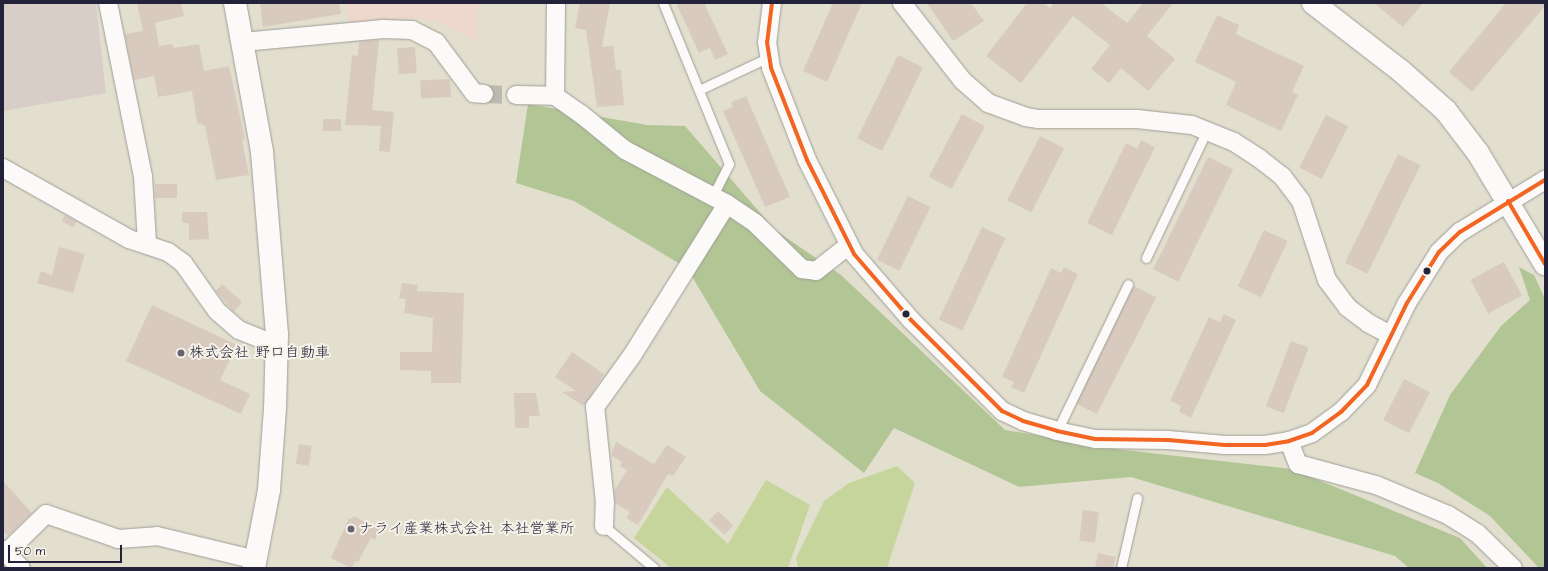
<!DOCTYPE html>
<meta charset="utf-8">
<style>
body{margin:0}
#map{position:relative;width:1548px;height:571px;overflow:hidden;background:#e2dfcf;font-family:"Architects Daughter","Klee One",sans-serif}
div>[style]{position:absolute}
.built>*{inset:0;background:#eed7cc}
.industrial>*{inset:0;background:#d9cdc8}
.green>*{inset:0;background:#c5d59c}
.forest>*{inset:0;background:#b2c595}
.building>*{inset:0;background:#d8cabf;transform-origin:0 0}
.minor-tunnel>*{height:18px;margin-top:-9px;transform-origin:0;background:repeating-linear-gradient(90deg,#bcb9b1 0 18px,transparent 0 27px)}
.roads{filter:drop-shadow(0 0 1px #9f9e97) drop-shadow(0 0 1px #9f9e97)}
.service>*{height:9px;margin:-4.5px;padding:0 4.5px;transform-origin:4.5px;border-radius:4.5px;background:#fbfaf8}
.minor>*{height:18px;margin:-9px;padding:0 9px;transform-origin:9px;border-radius:9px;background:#fbfaf8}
.tertiary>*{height:22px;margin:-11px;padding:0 11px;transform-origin:11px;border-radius:11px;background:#fbfaf8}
.bus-1>*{height:4px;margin:-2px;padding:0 2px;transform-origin:2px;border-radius:2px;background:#f26522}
.dots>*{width:11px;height:11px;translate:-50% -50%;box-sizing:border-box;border:2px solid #f7f3e8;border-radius:50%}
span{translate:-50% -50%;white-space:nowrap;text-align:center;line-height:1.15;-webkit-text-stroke:4px #f7f3e8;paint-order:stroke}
.poi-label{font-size:15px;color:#22223b}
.left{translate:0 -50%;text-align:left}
.frame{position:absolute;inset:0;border:4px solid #22223b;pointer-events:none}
.scale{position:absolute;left:8px;top:545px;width:114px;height:18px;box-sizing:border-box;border:2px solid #22223b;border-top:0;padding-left:5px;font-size:12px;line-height:14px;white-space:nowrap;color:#22223b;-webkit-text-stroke:3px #f7f3e8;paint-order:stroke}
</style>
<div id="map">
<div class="built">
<i style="clip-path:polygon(346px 3px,478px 3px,477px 42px,442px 23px,427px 20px,412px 18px,350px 26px)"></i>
</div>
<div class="industrial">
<i style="clip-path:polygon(3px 3px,96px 3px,106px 93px,3px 111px)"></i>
</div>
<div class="green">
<i style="clip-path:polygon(897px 466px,915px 483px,887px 568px,798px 568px,796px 558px,824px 501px,849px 483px)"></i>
<i style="clip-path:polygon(766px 480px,810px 505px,788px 568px,671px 568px,634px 538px,667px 487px,728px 544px)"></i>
</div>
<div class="forest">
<i style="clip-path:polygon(528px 104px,647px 125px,685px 126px,775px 230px,841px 275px,1005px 430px,1124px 450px,1291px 469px,1460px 538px,1487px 568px,1409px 568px,1395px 556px,1131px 477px,1019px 487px,894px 428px,864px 473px,760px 391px,687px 268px,574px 201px,516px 183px)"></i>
<i style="clip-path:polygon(1519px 267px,1534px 275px,1545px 299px,1545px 568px,1539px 568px,1490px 516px,1438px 483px,1415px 473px,1450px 395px,1501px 326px,1530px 300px)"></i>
</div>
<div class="building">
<i style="clip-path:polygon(137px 3px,181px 3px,184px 16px,155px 23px,159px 46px,173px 44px,173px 48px,199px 44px,204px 71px,229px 66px,245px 139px,242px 140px,249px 175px,216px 180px,205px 126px,197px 123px,192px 91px,158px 97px,154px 76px,134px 80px,125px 34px,143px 31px)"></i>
<i style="clip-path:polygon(260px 3px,339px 3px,341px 14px,263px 27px)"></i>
<i style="clip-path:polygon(580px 3px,610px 3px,602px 47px,613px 46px,616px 70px,621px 70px,624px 105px,597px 107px,586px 30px,575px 28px)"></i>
<i style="clip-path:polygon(676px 3px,704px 3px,728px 54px,715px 60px,710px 48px,699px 53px)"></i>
<i style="clip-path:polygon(833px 3px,862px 3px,827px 82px,803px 71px)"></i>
<i style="clip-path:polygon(927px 3px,971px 3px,984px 21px,953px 41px)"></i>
<i style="clip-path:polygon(1027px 3px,1043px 3px,1050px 8px,1054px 3px,1101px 3px,1127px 23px,1143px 3px,1173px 3px,1147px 36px,1175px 59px,1148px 91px,1121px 68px,1109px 83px,1091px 69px,1110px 45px,1073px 16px,1021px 83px,986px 56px)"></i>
<i style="clip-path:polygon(1374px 3px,1423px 3px,1403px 27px)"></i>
<i style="clip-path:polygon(1506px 3px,1545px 3px,1545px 6px,1472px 92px,1449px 72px)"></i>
<i style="clip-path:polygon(1217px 15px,1239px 25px,1236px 34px,1304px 66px,1292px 92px,1298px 95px,1281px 131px,1226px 105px,1236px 82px,1195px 62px)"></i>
<i style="clip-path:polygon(379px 40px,372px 110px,394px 112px,390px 152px,379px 151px,381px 126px,345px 125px,352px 55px,358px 56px,359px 42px)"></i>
<i style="left:415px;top:47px;width:26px;height:18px;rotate:86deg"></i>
<i style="left:898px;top:55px;width:28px;height:93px;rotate:26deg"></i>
<i style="left:450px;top:79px;width:18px;height:30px;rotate:87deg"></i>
<i style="clip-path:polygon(746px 96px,790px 197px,765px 207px,723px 111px,733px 107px,731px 102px)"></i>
<i style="left:962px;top:114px;width:26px;height:71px;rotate:28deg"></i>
<i style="left:1326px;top:115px;width:25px;height:59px;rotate:27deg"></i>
<i style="left:323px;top:119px;width:18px;height:12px"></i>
<i style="left:1040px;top:136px;width:27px;height:72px;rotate:27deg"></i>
<i style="clip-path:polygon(1141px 140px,1155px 147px,1112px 235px,1087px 223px,1126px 143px,1137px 149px)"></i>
<i style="left:1398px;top:154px;width:25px;height:121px;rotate:26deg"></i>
<i style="left:1208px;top:157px;width:28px;height:125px;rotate:26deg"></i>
<i style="left:155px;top:184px;width:22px;height:14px"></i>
<i style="left:908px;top:196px;width:25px;height:71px;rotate:26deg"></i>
<i style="clip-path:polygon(182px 212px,207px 212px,209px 239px,189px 240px,189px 223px,182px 223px)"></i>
<i style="left:65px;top:215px;width:13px;height:7px;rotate:29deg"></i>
<i style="left:982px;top:227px;width:26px;height:102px;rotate:25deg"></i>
<i style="left:1264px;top:230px;width:26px;height:62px;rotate:25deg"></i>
<i style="clip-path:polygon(59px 247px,85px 254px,73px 293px,37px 283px,41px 271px,52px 275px)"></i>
<i style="left:1504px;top:262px;width:38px;height:38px;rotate:62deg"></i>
<i style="clip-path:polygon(1064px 267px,1078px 274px,1024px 393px,1011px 387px,1014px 382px,1002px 377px,1051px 268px,1061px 273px)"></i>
<i style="clip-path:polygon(402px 283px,418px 285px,417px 291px,464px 293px,461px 383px,431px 383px,431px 371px,400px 370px,400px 352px,432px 352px,433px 318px,404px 313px,406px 299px,399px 298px)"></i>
<i style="clip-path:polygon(222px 284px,242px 302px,234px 312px,216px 291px)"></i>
<i style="left:1134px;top:286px;width:25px;height:131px;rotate:27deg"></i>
<i style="clip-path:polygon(152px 305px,237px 345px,220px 380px,250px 394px,241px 414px,126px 361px)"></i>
<i style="clip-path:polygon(1224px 314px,1236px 320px,1191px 418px,1179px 412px,1181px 406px,1170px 401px,1209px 317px,1220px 322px)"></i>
<i style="left:1291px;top:341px;width:19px;height:70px;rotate:21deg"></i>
<i style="clip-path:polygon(572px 352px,604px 374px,585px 405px,582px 405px,562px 392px,576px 391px,555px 377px)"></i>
<i style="left:1404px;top:379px;width:29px;height:46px;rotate:27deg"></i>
<i style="clip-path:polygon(514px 393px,536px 393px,540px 416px,529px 416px,529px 428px,515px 428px)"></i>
<i style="clip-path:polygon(616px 442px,654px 464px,667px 445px,686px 457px,673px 476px,668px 474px,638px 525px,626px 518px,630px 512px,615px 503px,614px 491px,627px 470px,620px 466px,622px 462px,611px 455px)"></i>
<i style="left:299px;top:444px;width:13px;height:20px;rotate:9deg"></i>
<i style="clip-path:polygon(3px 481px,32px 513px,8px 536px,3px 531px)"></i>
<i style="left:1083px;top:510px;width:16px;height:31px;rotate:7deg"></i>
<i style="left:718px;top:511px;width:21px;height:13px;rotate:43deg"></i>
<i style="clip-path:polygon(354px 516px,380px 530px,375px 540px,371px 538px,358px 562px,356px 561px,351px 568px,331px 558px,349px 518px,352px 519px)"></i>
<i style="clip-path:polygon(1098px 553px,1116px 557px,1113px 568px,1095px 568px)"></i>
</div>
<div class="minor-tunnel">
<i style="left:484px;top:94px;width:32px;rotate:2deg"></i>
</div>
<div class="roads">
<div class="service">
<i style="left:663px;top:3px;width:174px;rotate:67.7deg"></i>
<i style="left:729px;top:164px;width:36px;rotate:117deg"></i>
<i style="left:699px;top:90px;width:77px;rotate:-25.2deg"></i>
<i style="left:1146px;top:258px;width:142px;rotate:-64.5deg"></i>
<i style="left:1057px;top:431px;width:163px;rotate:-64.2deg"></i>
<i style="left:604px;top:526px;width:65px;rotate:40deg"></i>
<i style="left:1121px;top:568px;width:72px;rotate:-77.1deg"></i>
</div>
<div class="minor">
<i style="left:108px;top:3px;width:177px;rotate:78.6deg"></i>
<i style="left:143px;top:176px;width:68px;rotate:86.6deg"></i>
<i style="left:556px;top:3px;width:93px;rotate:90.6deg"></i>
<i style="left:555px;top:96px;width:32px;rotate:35deg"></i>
<i style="left:581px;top:114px;width:57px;rotate:39.3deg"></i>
<i style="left:625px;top:150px;width:115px;rotate:27.9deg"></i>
<i style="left:727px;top:204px;width:34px;rotate:34deg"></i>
<i style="left:755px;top:223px;width:66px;rotate:44.4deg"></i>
<i style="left:802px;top:269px;width:14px;rotate:8deg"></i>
<i style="left:816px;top:271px;width:42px;rotate:-38.2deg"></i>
<i style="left:772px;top:3px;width:39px;rotate:97deg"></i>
<i style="left:767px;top:42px;width:26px;rotate:81deg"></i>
<i style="left:771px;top:68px;width:99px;rotate:68.6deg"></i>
<i style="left:807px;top:160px;width:105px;rotate:63.4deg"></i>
<i style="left:854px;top:254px;width:87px;rotate:49.2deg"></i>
<i style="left:911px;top:320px;width:129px;rotate:45deg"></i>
<i style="left:1002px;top:411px;width:23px;rotate:25deg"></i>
<i style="left:1023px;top:421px;width:35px;rotate:16deg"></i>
<i style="left:1057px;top:431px;width:40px;rotate:12deg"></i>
<i style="left:1096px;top:439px;width:72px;rotate:0.8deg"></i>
<i style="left:1168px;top:440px;width:57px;rotate:5deg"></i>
<i style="left:1225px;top:445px;width:40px"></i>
<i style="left:1265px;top:445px;width:24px;rotate:-9deg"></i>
<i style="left:1289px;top:441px;width:24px;rotate:-19deg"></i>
<i style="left:1312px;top:433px;width:36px;rotate:-36deg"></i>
<i style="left:1341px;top:412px;width:37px;rotate:-46deg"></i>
<i style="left:1367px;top:385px;width:91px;rotate:-64deg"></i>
<i style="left:1407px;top:303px;width:60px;rotate:-57.9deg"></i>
<i style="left:1439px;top:252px;width:29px;rotate:-44deg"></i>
<i style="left:1460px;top:232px;width:100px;rotate:-31.5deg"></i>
<i style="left:902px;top:3px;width:99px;rotate:52deg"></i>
<i style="left:963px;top:81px;width:33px;rotate:41deg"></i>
<i style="left:988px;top:103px;width:40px;rotate:20.2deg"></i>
<i style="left:1026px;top:117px;width:13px;rotate:9deg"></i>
<i style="left:1039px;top:119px;width:98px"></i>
<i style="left:1137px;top:119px;width:55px;rotate:6.2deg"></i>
<i style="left:1192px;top:125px;width:45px;rotate:22deg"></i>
<i style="left:1234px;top:142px;width:31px;rotate:33deg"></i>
<i style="left:1260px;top:159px;width:28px;rotate:38deg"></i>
<i style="left:1282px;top:176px;width:31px;rotate:53deg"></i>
<i style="left:1301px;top:201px;width:83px;rotate:71.8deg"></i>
<i style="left:1327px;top:280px;width:34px;rotate:53deg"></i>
<i style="left:1347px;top:307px;width:26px;rotate:37deg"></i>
<i style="left:1368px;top:323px;width:26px;rotate:28deg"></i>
<i style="left:243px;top:42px;width:141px;rotate:-5.3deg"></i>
<i style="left:383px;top:29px;width:29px;rotate:2deg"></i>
<i style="left:412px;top:30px;width:27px;rotate:27deg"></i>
<i style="left:436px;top:42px;width:64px;rotate:53.3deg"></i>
<i style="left:474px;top:93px;width:10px;rotate:6deg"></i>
<i style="left:516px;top:95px;width:39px;rotate:1deg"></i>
<i style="left:3px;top:168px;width:145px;rotate:29.4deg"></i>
<i style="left:129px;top:239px;width:41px;rotate:18.4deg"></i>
<i style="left:168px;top:252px;width:19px;rotate:36deg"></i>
<i style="left:183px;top:263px;width:59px;rotate:54.7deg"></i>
<i style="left:217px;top:311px;width:29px;rotate:41deg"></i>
<i style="left:239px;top:330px;width:40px;rotate:22deg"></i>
<i style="left:1289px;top:441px;width:25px;rotate:69deg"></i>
<i style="left:1298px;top:464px;width:81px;rotate:15.1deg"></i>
<i style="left:1376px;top:485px;width:78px;rotate:22.6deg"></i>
<i style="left:1448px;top:515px;width:34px;rotate:32deg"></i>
<i style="left:1477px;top:533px;width:50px;rotate:44.2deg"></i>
<i style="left:604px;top:526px;width:23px;rotate:-88deg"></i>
<i style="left:605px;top:503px;width:97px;rotate:-95.9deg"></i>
<i style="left:595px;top:407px;width:65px;rotate:-54.4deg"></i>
<i style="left:633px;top:354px;width:177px;rotate:-57.9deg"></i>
<i style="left:3px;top:550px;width:25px;rotate:45deg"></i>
<i style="left:6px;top:553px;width:56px;rotate:-44.3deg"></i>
<i style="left:46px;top:514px;width:76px;rotate:19.1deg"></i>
<i style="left:118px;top:539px;width:39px;rotate:-4deg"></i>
<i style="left:157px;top:536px;width:102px;rotate:13.6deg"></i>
</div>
<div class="tertiary">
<i style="left:235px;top:3px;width:151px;rotate:79.7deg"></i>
<i style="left:262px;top:152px;width:183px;rotate:85.3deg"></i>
<i style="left:277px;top:334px;width:74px;rotate:91.5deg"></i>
<i style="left:275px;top:408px;width:82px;rotate:94.2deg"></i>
<i style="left:269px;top:490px;width:79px;rotate:100.9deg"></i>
<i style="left:1313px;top:3px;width:111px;rotate:37.7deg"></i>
<i style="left:1401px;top:71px;width:60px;rotate:41.6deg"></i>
<i style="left:1446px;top:111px;width:53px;rotate:52.7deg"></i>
<i style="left:1478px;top:153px;width:130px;rotate:58.9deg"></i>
</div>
</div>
<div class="bus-1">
<i style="left:772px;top:3px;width:39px;rotate:97deg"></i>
<i style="left:767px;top:42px;width:26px;rotate:81deg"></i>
<i style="left:771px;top:68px;width:99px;rotate:68.6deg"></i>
<i style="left:807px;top:160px;width:105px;rotate:63.4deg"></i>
<i style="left:854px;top:254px;width:87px;rotate:49.2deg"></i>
<i style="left:911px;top:320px;width:129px;rotate:45deg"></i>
<i style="left:1002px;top:411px;width:23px;rotate:25deg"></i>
<i style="left:1023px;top:421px;width:35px;rotate:16deg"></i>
<i style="left:1057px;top:431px;width:40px;rotate:12deg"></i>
<i style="left:1096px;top:439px;width:72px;rotate:0.8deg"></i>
<i style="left:1168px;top:440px;width:57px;rotate:5deg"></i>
<i style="left:1225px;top:445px;width:40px"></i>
<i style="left:1265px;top:445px;width:24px;rotate:-9deg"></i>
<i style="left:1289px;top:441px;width:24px;rotate:-19deg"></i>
<i style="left:1312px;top:433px;width:36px;rotate:-36deg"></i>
<i style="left:1341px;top:412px;width:37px;rotate:-46deg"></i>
<i style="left:1367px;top:385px;width:91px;rotate:-64deg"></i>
<i style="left:1407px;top:303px;width:60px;rotate:-57.9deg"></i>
<i style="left:1439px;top:252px;width:29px;rotate:-44deg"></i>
<i style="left:1460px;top:232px;width:100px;rotate:-31.5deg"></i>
<i style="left:1508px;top:201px;width:73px;rotate:59.6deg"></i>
</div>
<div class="dots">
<i style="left:1427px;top:271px;background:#22223b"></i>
<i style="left:906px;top:314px;background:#22223b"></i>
<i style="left:181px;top:353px;background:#65646f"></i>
<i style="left:351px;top:529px;background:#65646f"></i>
</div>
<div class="poi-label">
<span class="left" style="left:189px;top:353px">株式会社 野口自動車</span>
<span class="left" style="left:359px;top:529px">ナライ産業株式会社 本社営業所</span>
</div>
<div class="frame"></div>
<div class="scale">50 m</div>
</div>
